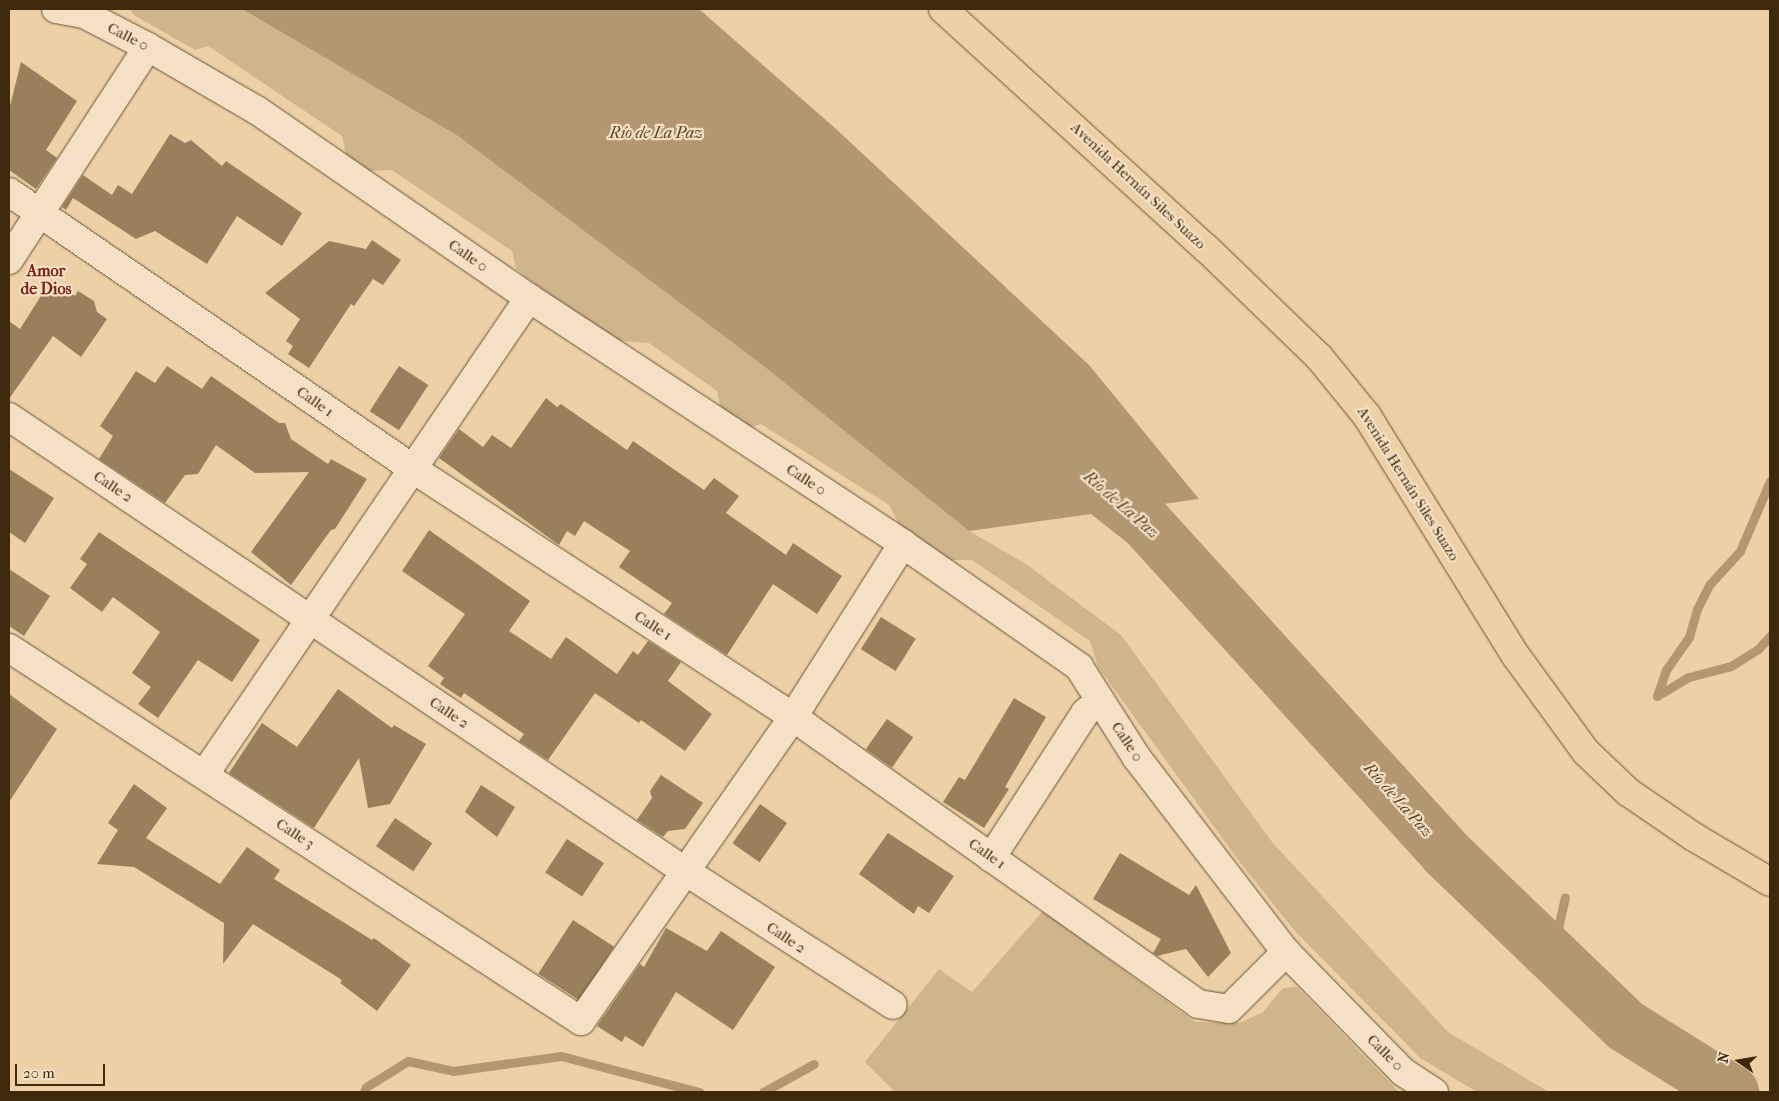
<!DOCTYPE html>
<meta charset="utf-8">
<style>
body{margin:0}
#map{position:relative;width:1779px;height:1101px;overflow:hidden;background:#edd0a6;font-family:"IM FELL French Canon",serif}
div>[style]{position:absolute}
.green>*{inset:0;background:#cfb48c}
.water>*{inset:0;background:#b29772}
.stream>*{height:9px;margin:-4.5px;padding:0 4.5px;transform-origin:4.5px;border-radius:4.5px;background:#b29772}
.river>*{height:54px;margin:-27px;padding:0 27px;transform-origin:27px;border-radius:27px;background:#b29772}
.building>*{inset:0;background:#99805c;transform-origin:0 0}
.roads{filter:drop-shadow(0 0 1px #6a5332) drop-shadow(0 0 1px #6a5332)}
.minor>*{height:28px;margin:-14px;padding:0 14px;transform-origin:14px;border-radius:14px;background:#f3e0c5}
.primary>*{height:28px;margin:-14px;padding:0 14px;transform-origin:14px;border-radius:14px;background:#edd0a6}
span{translate:-50% -50%;white-space:nowrap;text-align:center;line-height:1.15;-webkit-text-stroke:4.5px #f3e0c5;paint-order:stroke}
.street-label{font-size:15px;color:#3e290c}
.water-label{font-size:16px;color:#5b4426;font-style:italic}
.neighbourhood-label{font-size:16px;color:#7a1f14;font-weight:700}
.frame{position:absolute;inset:0;border:10px solid #3e290c;pointer-events:none}
.north{position:absolute;left:1714px;top:1036px;width:50px;height:50px;-webkit-text-stroke:4px #f3e0c5;paint-order:stroke;rotate:283deg;font-size:14px;font-weight:700;line-height:20px;text-align:center;color:#3e290c}
.north::after{content:'';display:block;margin:auto;width:18px;height:22px;background:#3e290c;clip-path:polygon(50% 0,100% 100%,50% 72%,0 100%)}
.scale{position:absolute;left:15px;top:1064px;width:90px;height:22px;box-sizing:border-box;border:2px solid #3e290c;border-top:0;padding-left:6px;font-size:15px;line-height:18px;white-space:nowrap;color:#3e290c;-webkit-text-stroke:4px #f3e0c5;paint-order:stroke}
</style>
<div id="map">
<div class="green">
<i style="clip-path:polygon(130px 9px,242px 9px,458px 136px,761px 364px,969px 531px,1026px 564px,1121px 635px,1272px 842px,1448px 1032px,1549px 1092px,1477px 1092px,1420px 1058px,1294px 930px,1239px 861px,1098px 667px,1090px 641px,972px 560px,951px 560px,900px 527px,889px 505px,761px 424px,749px 428px,721px 410px,717px 391px,649px 343px,608px 340px,516px 269px,512px 251px,392px 170px,369px 171px,346px 155px,342px 136px,208px 46px,195px 50px,134px 15px)"></i>
<i style="clip-path:polygon(1043px 911px,1195px 1022px,1240px 1023px,1263px 1012px,1283px 988px,1297px 987px,1399px 1092px,895px 1092px,865px 1062px,939px 969px,972px 992px)"></i>
</div>
<div class="water">
<i style="clip-path:polygon(242px 9px,699px 9px,835px 128px,1089px 365px,1199px 499px,969px 531px,761px 364px,458px 136px)"></i>
</div>
<div class="stream">
<i style="left:1657px;top:696px;width:28px;rotate:-71deg"></i>
<i style="left:1666px;top:670px;width:40px;rotate:-55.1deg"></i>
<i style="left:1689px;top:637px;width:29px;rotate:-74deg"></i>
<i style="left:1697px;top:609px;width:28px;rotate:-63deg"></i>
<i style="left:1710px;top:584px;width:45px;rotate:-47.7deg"></i>
<i style="left:1740px;top:551px;width:76px;rotate:-66.8deg"></i>
<i style="left:1657px;top:696px;width:37px;rotate:-31deg"></i>
<i style="left:1689px;top:677px;width:43px;rotate:-14.7deg"></i>
<i style="left:1731px;top:666px;width:32px;rotate:-32deg"></i>
<i style="left:1758px;top:649px;width:18px;rotate:-47deg"></i>
<i style="left:1552px;top:955px;width:59px;rotate:-77.4deg"></i>
<i style="left:364px;top:1092px;width:5px;rotate:-68deg"></i>
<i style="left:366px;top:1087px;width:49px;rotate:-31.8deg"></i>
<i style="left:408px;top:1061px;width:46px;rotate:12.5deg"></i>
<i style="left:453px;top:1071px;width:109px;rotate:-7.9deg"></i>
<i style="left:561px;top:1056px;width:143px;rotate:14.6deg"></i>
<i style="left:763px;top:1092px;width:58px;rotate:-28.8deg"></i>
</div>
<div class="river">
<i style="left:1070px;top:463px;width:97px;rotate:38.3deg"></i>
<i style="left:1146px;top:523px;width:445px;rotate:47.7deg"></i>
<i style="left:1445px;top:852px;width:251px;rotate:43.9deg"></i>
<i style="left:1626px;top:1026px;width:125px;rotate:31.9deg"></i>
</div>
<div class="building">
<i style="clip-path:polygon(21px 62px,77px 101px,46px 150px,57px 158px,36px 189px,9px 170px,9px 110px)"></i>
<i style="clip-path:polygon(170px 134px,185px 143px,191px 140px,222px 166px,226px 161px,302px 213px,282px 246px,237px 216px,207px 264px,155px 231px,136px 239px,73px 198px,66px 210px,62px 207px,83px 175px,112px 195px,118px 185px,132px 194px)"></i>
<i style="clip-path:polygon(372px 240px,401px 260px,383px 285px,373px 279px,354px 306px,351px 304px,309px 368px,288px 354px,293px 346px,286px 341px,300px 319px,265px 293px,329px 241px,366px 249px)"></i>
<i style="clip-path:polygon(51px 280px,75px 296px,78px 291px,94px 301px,97px 312px,107px 319px,81px 357px,53px 336px,9px 399px,9px 321px,20px 329px)"></i>
<i style="clip-path:polygon(167px 366px,202px 389px,211px 376px,279px 423px,285px 423px,291px 439px,328px 464px,331px 459px,367px 479px,335px 529px,331px 530px,291px 585px,251px 552px,309px 472px,255px 473px,216px 445px,198px 474px,185px 475px,165px 503px,99px 459px,113px 436px,100px 426px,136px 371px,155px 383px)"></i>
<i style="left:399px;top:366px;width:35px;height:54px;rotate:33deg"></i>
<i style="clip-path:polygon(546px 398px,557px 407px,561px 404px,627px 450px,633px 441px,704px 490px,714px 478px,739px 496px,726px 513px,786px 555px,793px 543px,842px 576px,817px 614px,773px 584px,727px 655px,664px 614px,672px 603px,619px 567px,630px 551px,584px 521px,575px 536px,567px 531px,559px 545px,439px 458px,459px 429px,483px 447px,492px 435px,511px 448px)"></i>
<i style="clip-path:polygon(9px 469px,54px 498px,25px 543px,9px 532px)"></i>
<i style="clip-path:polygon(429px 530px,530px 601px,509px 631px,551px 659px,566px 637px,617px 674px,633px 651px,638px 655px,648px 641px,681px 662px,668px 681px,712px 714px,685px 751px,641px 720px,639px 723px,595px 693px,548px 760px,519px 741px,524px 734px,464px 693px,461px 698px,440px 684px,444px 678px,428px 666px,465px 614px,402px 571px)"></i>
<i style="clip-path:polygon(99px 532px,260px 640px,232px 682px,198px 660px,158px 718px,138px 704px,151px 687px,132px 673px,160px 632px,113px 597px,102px 612px,70px 588px,87px 564px,80px 559px)"></i>
<i style="clip-path:polygon(9px 569px,50px 596px,24px 636px,9px 626px)"></i>
<i style="left:881px;top:617px;width:41px;height:38px;rotate:32deg"></i>
<i style="clip-path:polygon(338px 689px,392px 728px,394px 725px,426px 744px,390px 804px,368px 808px,359px 758px,314px 828px,229px 773px,262px 723px,297px 747px)"></i>
<i style="clip-path:polygon(9px 694px,57px 729px,9px 802px)"></i>
<i style="clip-path:polygon(1014px 698px,1046px 717px,1005px 787px,1009px 789px,984px 828px,943px 802px,959px 777px,965px 780px)"></i>
<i style="left:887px;top:719px;width:32px;height:37px;rotate:35deg"></i>
<i style="clip-path:polygon(661px 775px,703px 803px,685px 829px,668px 831px,663px 837px,637px 820px,652px 798px,650px 791px)"></i>
<i style="clip-path:polygon(134px 784px,167px 808px,146px 838px,220px 884px,247px 847px,280px 870px,274px 879px,372px 940px,374px 938px,411px 965px,377px 1011px,340px 983px,342px 980px,253px 924px,223px 964px,224px 923px,134px 867px,97px 864px,118px 830px,108px 823px)"></i>
<i style="clip-path:polygon(481px 785px,515px 807px,497px 837px,465px 812px)"></i>
<i style="left:760px;top:804px;width:33px;height:48px;rotate:35deg"></i>
<i style="left:395px;top:818px;width:45px;height:34px;rotate:34deg"></i>
<i style="clip-path:polygon(888px 833px,954px 876px,929px 913px,918px 906px,914px 914px,859px 874px)"></i>
<i style="left:567px;top:839px;width:44px;height:40px;rotate:33deg"></i>
<i style="clip-path:polygon(1120px 853px,1189px 895px,1196px 885px,1231px 953px,1208px 977px,1186px 949px,1157px 956px,1153px 953px,1161px 939px,1093px 899px)"></i>
<i style="left:573px;top:920px;width:49px;height:64px;rotate:33deg"></i>
<i style="clip-path:polygon(666px 928px,707px 951px,721px 931px,775px 967px,733px 1030px,676px 992px,643px 1047px,625px 1036px,622px 1042px,597px 1026px,640px 964px,644px 967px)"></i>
</div>
<div class="roads">
<div class="minor">
<i style="left:56px;top:9px;width:28px;rotate:10deg"></i>
<i style="left:84px;top:14px;width:72px;rotate:27.3deg"></i>
<i style="left:148px;top:47px;width:127px;rotate:30.2deg"></i>
<i style="left:258px;top:111px;width:329px;rotate:34.6deg"></i>
<i style="left:529px;top:298px;width:448px;rotate:33.3deg"></i>
<i style="left:903px;top:544px;width:215px;rotate:34.9deg"></i>
<i style="left:1079px;top:667px;width:108px;rotate:57.5deg"></i>
<i style="left:1137px;top:758px;width:245px;rotate:52.5deg"></i>
<i style="left:1286px;top:952px;width:168px;rotate:45.7deg"></i>
<i style="left:1403px;top:1072px;width:37px;rotate:33deg"></i>
<i style="left:9px;top:192px;width:490px;rotate:34.4deg"></i>
<i style="left:413px;top:469px;width:454px;rotate:33.1deg"></i>
<i style="left:793px;top:717px;width:496px;rotate:35.3deg"></i>
<i style="left:1198px;top:1004px;width:31px;rotate:9deg"></i>
<i style="left:1229px;top:1009px;width:81px;rotate:-45deg"></i>
<i style="left:9px;top:260px;width:254px;rotate:-56.9deg"></i>
<i style="left:9px;top:417px;width:814px;rotate:33.89deg"></i>
<i style="left:685px;top:871px;width:247px;rotate:32.8deg"></i>
<i style="left:9px;top:648px;width:683px;rotate:33.11deg"></i>
<i style="left:581px;top:1021px;width:371px;rotate:-55.1deg"></i>
<i style="left:793px;top:717px;width:205px;rotate:-57.6deg"></i>
<i style="left:204px;top:775px;width:577px;rotate:-55.73deg"></i>
<i style="left:991px;top:858px;width:173px;rotate:-57deg"></i>
<i style="left:1085px;top:713px;width:18px;rotate:-41deg"></i>
</div>
<div class="primary">
<i style="left:943px;top:9px;width:355px;rotate:42.3deg"></i>
<i style="left:1206px;top:248px;width:157px;rotate:44deg"></i>
<i style="left:1319px;top:357px;width:76px;rotate:50.9deg"></i>
<i style="left:1367px;top:416px;width:282px;rotate:58.2deg"></i>
<i style="left:1516px;top:656px;width:119px;rotate:53.9deg"></i>
<i style="left:1586px;top:752px;width:58px;rotate:43.6deg"></i>
<i style="left:1628px;top:792px;width:80px;rotate:34.3deg"></i>
<i style="left:1694px;top:837px;width:88px;rotate:30.6deg"></i>
</div>
</div>
<div class="street-label">
<span style="left:128px;top:37px;rotate:27deg">Calle 0</span>
<span style="left:1138px;top:186px;rotate:43deg">Avenida Hernán Siles Suazo</span>
<span style="left:468px;top:256px;rotate:35deg">Calle 0</span>
<span style="left:315px;top:402px;rotate:35deg">Calle 1</span>
<span style="left:806px;top:480px;rotate:33deg">Calle 0</span>
<span style="left:1408px;top:484px;rotate:58deg">Avenida Hernán Siles Suazo</span>
<span style="left:113px;top:487px;rotate:34deg">Calle 2</span>
<span style="left:653px;top:626px;rotate:33deg">Calle 1</span>
<span style="left:449px;top:713px;rotate:34deg">Calle 2</span>
<span style="left:1127px;top:742px;rotate:56deg">Calle 0</span>
<span style="left:295px;top:834px;rotate:33deg">Calle 3</span>
<span style="left:987px;top:854px;rotate:35deg">Calle 1</span>
<span style="left:786px;top:938px;rotate:34deg">Calle 2</span>
<span style="left:1385px;top:1053px;rotate:45deg">Calle 0</span>
</div>
<div class="water-label">
<span style="left:656px;top:133px">Río de La Paz</span>
<span style="left:1121px;top:505px;rotate:41deg">Río de La Paz</span>
<span style="left:1398px;top:800px;rotate:48deg">Río de La Paz</span>
</div>
<div class="neighbourhood-label">
<span style="left:46px;top:280px">Amor<br>de Dios</span>
</div>
<div class="frame"></div>
<div class="north">N</div>
<div class="scale">20 m</div>
</div>
